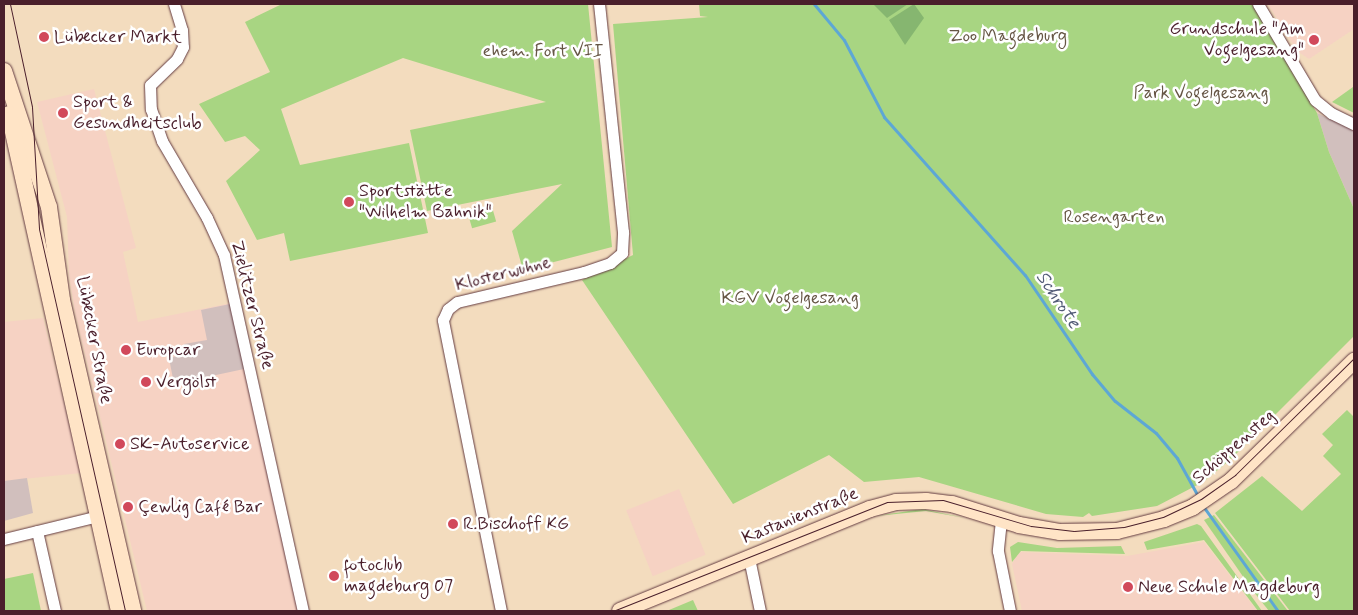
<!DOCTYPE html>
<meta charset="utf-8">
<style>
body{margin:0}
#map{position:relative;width:1358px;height:615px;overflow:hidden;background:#f3dcbe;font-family:Mynerve,sans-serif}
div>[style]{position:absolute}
.built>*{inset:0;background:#f6d2c3;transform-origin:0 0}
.industrial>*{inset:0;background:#d1bfbd}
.green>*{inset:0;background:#a8d582;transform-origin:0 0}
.forest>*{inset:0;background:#86b670}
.stream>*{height:3px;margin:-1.5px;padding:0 1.5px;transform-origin:1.5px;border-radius:1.5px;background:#5da7d5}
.roads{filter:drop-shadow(0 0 1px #633b41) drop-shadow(0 0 1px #633b41)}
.street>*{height:11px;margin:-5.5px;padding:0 5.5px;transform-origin:5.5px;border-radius:5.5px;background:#fff}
.secondary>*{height:16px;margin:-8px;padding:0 8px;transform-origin:8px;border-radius:8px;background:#ffe4c6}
.tram>*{height:1px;margin:-0.5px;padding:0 0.5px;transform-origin:0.5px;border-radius:0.5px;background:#4a1f2b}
.dots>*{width:14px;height:14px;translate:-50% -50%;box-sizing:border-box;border:2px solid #fff;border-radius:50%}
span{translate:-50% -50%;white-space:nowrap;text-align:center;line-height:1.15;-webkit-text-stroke:5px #fff;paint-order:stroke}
.poi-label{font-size:18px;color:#4a1f2b}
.right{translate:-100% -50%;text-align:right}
.left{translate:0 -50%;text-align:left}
.park-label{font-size:18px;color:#665645}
.street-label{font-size:18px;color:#4a1f2b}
.water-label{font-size:19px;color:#535c77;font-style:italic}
.frame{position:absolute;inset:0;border:5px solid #4a1f2b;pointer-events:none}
</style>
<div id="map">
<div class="built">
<i style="clip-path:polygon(1268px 4px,1354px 4px,1354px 29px,1309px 59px,1297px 51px)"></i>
<i style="clip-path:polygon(94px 89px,136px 248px,123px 252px,138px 322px,231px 303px,299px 611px,147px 611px,75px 312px,69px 275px,67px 217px,37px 102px)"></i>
<i style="clip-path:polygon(43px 318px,81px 473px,4px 481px,4px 322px)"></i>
<i style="left:679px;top:489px;width:71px;height:57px;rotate:68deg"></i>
<i style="clip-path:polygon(1204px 542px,1257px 611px,1022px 611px,1012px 564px,1019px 552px,1127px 556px)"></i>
</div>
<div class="industrial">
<i style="clip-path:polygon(1317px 113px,1354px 131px,1354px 209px,1329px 152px)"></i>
<i style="clip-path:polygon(230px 304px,244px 369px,174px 384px,169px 358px,185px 354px,184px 344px,207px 340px,201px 310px)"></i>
<i style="clip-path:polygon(27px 478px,33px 513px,4px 521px,4px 481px)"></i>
</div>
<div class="green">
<i style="clip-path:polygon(282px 4px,588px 4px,612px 247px,523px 270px,512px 231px,562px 184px,427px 211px,410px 130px,546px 102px,403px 58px,281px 109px,300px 165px,409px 143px,428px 233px,290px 261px,284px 233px,257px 240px,226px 181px,260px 150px,245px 136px,225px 142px,199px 104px,270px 72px,245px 22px)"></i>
<i style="clip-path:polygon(699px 4px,1252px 4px,1317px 113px,1329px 152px,1354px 209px,1354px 336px,1230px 460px,1203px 482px,1157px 506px,1092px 516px,1089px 513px,1083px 517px,1046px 514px,919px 477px,864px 482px,829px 455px,733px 504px,582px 280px,633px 255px,613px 24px,708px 17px,700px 16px)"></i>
<i style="clip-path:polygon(1353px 87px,1354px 88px,1354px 113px,1332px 102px)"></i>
<i style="left:492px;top:207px;width:15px;height:25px;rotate:74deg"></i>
<i style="clip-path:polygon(1347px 410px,1354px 417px,1354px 611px,1290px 611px,1215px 513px,1262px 476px,1302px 511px,1341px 474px,1323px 456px,1333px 445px,1322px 434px)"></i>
<i style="clip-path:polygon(922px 509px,965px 518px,926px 511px,876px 516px)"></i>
<i style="clip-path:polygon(1214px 515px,1288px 611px,1269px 611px,1253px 591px,1204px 520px)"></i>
<i style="clip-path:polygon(1197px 524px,1201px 526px,1262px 611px,1258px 611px,1204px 540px,1147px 550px,1144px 542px)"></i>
<i style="clip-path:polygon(1018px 542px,1057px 548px,1121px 546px,1125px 554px,1021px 551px,1012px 562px,1010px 547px)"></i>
<i style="clip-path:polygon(33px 573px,41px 611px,4px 611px,4px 579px)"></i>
<i style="clip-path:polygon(693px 600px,698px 611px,669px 611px,669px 610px)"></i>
</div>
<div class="forest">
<i style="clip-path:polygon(873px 4px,908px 4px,887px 18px)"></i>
<i style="clip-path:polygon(914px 4px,924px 18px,905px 45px,889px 20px)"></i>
</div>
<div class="stream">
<i style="left:814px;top:4px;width:47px;rotate:50.2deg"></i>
<i style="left:844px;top:40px;width:87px;rotate:62.5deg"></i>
<i style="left:884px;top:117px;width:212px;rotate:48.3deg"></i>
<i style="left:1025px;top:275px;width:120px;rotate:55.9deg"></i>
<i style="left:1092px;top:374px;width:35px;rotate:50deg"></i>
<i style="left:1115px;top:401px;width:52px;rotate:38deg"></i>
<i style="left:1156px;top:433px;width:33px;rotate:50deg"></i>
<i style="left:1177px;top:458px;width:46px;rotate:61.2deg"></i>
<i style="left:1203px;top:506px;width:129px;rotate:54.5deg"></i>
</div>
<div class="roads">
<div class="street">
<i style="left:174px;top:4px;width:27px;rotate:73deg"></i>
<i style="left:182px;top:30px;width:17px;rotate:87deg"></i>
<i style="left:183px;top:47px;width:13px;rotate:117deg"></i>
<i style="left:177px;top:59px;width:37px;rotate:136deg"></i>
<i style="left:150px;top:85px;width:24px;rotate:88deg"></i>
<i style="left:151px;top:109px;width:34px;rotate:71deg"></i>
<i style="left:162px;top:141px;width:89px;rotate:59.7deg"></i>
<i style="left:207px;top:218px;width:41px;rotate:65.3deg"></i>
<i style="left:224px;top:255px;width:365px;rotate:77.5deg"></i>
<i style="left:1258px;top:4px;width:112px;rotate:59.3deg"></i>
<i style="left:1315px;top:100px;width:21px;rotate:39deg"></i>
<i style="left:1331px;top:113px;width:25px;rotate:26deg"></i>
<i style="left:1001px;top:520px;width:31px;rotate:96deg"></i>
<i style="left:998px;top:551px;width:61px;rotate:78.7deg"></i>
<i style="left:37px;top:531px;width:82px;rotate:77.3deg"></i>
<i style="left:4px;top:539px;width:97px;rotate:-13.7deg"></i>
<i style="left:749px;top:558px;width:54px;rotate:78.3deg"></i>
<i style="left:501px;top:611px;width:297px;rotate:-101.3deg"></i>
<i style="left:443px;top:320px;width:12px;rotate:-66deg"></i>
<i style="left:448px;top:309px;width:11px;rotate:-38deg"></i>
<i style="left:457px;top:302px;width:130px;rotate:-13.3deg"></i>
<i style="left:584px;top:272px;width:28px;rotate:-19deg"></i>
<i style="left:610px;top:263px;width:16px;rotate:-40deg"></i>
<i style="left:622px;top:253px;width:21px;rotate:-87deg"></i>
<i style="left:623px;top:232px;width:229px;rotate:-96deg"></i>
</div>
<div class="secondary">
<i style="left:4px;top:71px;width:143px;rotate:71.7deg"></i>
<i style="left:49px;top:207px;width:94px;rotate:82deg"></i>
<i style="left:62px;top:300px;width:319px;rotate:77.1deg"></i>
<i style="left:9px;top:114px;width:509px;rotate:77.52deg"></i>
<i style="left:620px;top:611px;width:270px;rotate:-22.2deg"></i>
<i style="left:870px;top:509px;width:27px;rotate:-15deg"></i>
<i style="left:896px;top:502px;width:30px;rotate:-2deg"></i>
<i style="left:926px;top:501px;width:26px;rotate:7deg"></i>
<i style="left:952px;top:504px;width:70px;rotate:17.4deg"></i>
<i style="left:1019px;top:525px;width:42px;rotate:9.7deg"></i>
<i style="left:1060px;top:532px;width:57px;rotate:-1deg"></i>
<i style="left:1117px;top:531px;width:49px;rotate:-14.3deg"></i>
<i style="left:1164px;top:519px;width:31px;rotate:-22deg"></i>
<i style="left:1193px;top:507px;width:46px;rotate:-34.4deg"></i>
<i style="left:1231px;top:481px;width:172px;rotate:-44.3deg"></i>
</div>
</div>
<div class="tram">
<i style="left:10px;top:4px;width:105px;rotate:77.9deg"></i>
<i style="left:32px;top:107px;width:122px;rotate:86.7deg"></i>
<i style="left:39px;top:229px;width:392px;rotate:77.3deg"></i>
<i style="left:613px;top:611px;width:295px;rotate:-21.7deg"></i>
<i style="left:887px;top:502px;width:56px;rotate:-2deg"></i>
<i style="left:943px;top:500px;width:92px;rotate:16.5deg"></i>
<i style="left:1031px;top:526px;width:43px;rotate:6.6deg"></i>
<i style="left:1074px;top:531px;width:50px;rotate:-4.6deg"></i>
<i style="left:1124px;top:527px;width:40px;rotate:-14.4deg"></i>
<i style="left:1163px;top:517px;width:42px;rotate:-25.3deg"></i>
<i style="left:1201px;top:499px;width:42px;rotate:-35.2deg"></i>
<i style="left:1235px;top:475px;width:167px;rotate:-44.5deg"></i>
</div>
<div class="dots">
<i style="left:44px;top:37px;background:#d1495b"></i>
<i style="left:1314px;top:40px;background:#d1495b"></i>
<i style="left:63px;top:113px;background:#d1495b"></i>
<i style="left:349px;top:202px;background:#d1495b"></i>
<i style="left:126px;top:350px;background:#d1495b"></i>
<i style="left:146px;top:382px;background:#d1495b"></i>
<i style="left:120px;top:444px;background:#d1495b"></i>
<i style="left:128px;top:507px;background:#d1495b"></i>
<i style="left:453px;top:524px;background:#d1495b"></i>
<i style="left:334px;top:576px;background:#d1495b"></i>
<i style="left:1128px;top:587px;background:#d1495b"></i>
</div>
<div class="poi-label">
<span class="right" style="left:1304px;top:40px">Grundschule "Am<br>Vogelgesang"</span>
<span class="left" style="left:54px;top:37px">Lübecker Markt</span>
<span class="left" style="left:73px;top:113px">Sport &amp;<br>Gesundheitsclub</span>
<span class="left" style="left:359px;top:202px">Sportstätte<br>"Wilhelm Bahnik"</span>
<span class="left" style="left:136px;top:350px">Europcar</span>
<span class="left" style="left:156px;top:382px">Vergölst</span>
<span class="left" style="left:130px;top:444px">SK-Autoservice</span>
<span class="left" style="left:138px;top:507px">Çewlig Café Bar</span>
<span class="left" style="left:463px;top:524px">R.Bischoff KG</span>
<span class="left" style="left:344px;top:576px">fotoclub<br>magdeburg 07</span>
<span class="left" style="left:1138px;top:587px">Neue Schule Magdeburg</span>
</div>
<div class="park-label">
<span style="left:1008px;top:36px">Zoo Magdeburg</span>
<span style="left:543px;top:51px">ehem. Fort VII</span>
<span style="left:1201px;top:93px">Park Vogelgesang</span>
<span style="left:1114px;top:217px">Rosengarten</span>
<span style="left:790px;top:298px">KGV Vogelgesang</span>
</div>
<div class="street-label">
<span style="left:503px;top:274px;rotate:-14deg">Klosterwuhne</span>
<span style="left:252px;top:305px;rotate:76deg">Zielitzer Straße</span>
<span style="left:94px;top:340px;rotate:79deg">Lübecker Straße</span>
<span style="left:1234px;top:447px;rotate:-41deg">Schöppensteg</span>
<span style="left:800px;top:516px;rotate:-22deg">Kastanienstraße</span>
</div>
<div class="water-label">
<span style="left:1058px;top:300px;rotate:56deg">Schrote</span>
</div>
<div class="frame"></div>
</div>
